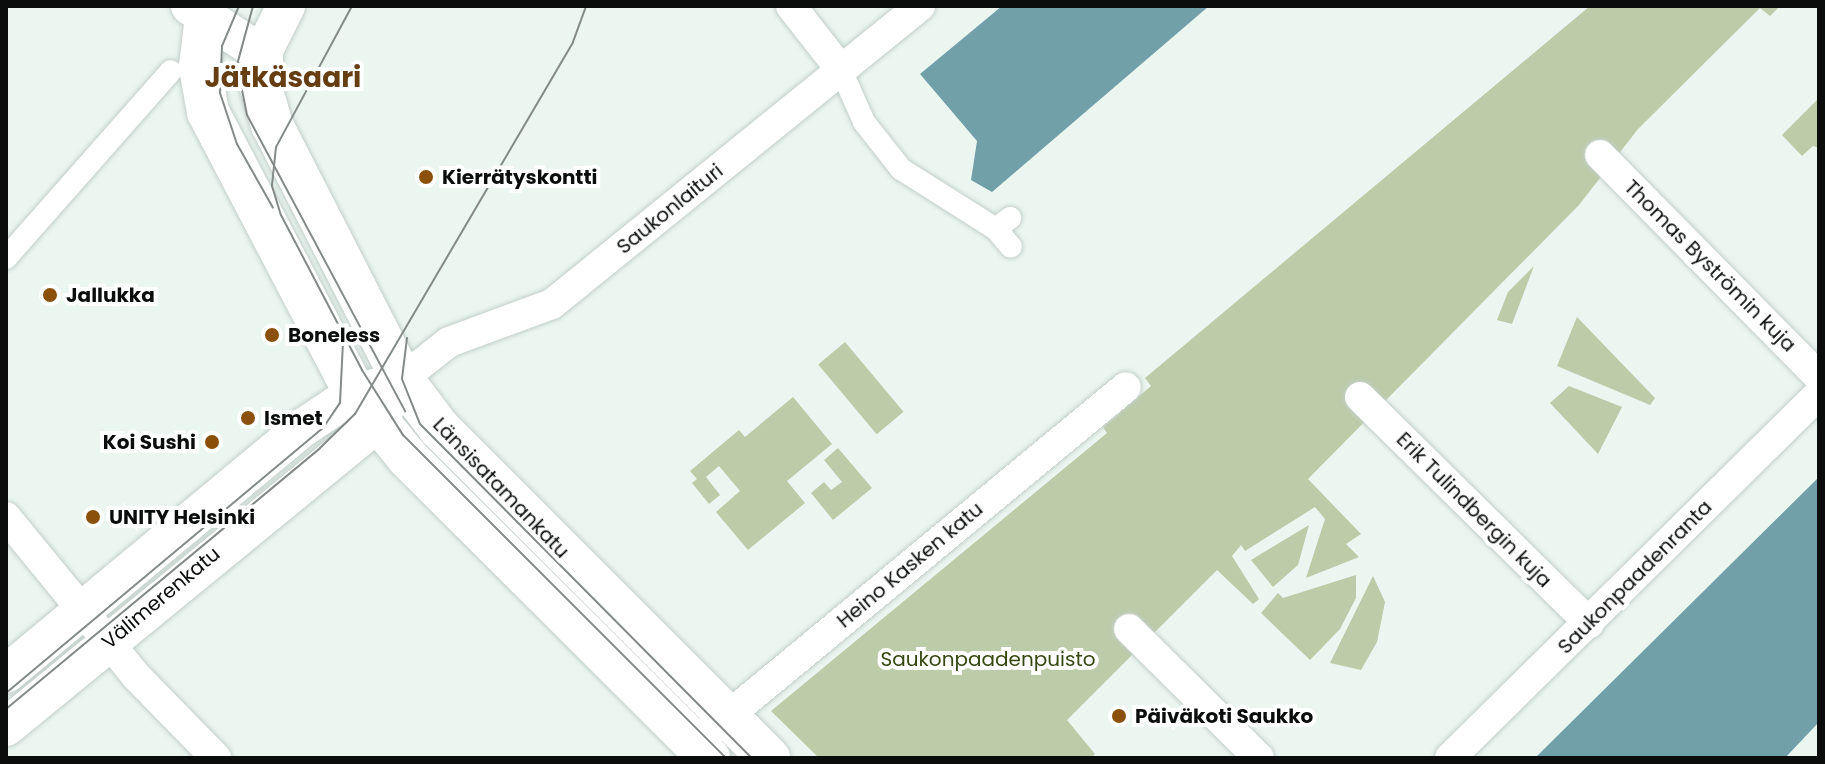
<!DOCTYPE html>
<meta charset="utf-8">
<style>
body{margin:0}
#map{position:relative;width:1825px;height:764px;overflow:hidden;background:#ebf6f1;font-family:Poppins,sans-serif}
div>[style]{position:absolute}
.green>*{inset:0;background:#bccba8;transform-origin:0 0}
.water>*{inset:0;background:#71a0a9}
.roads{filter:drop-shadow(0 0 2px #c3cec9) drop-shadow(0 0 2px #c3cec9)}
.pedestrian>*{height:22px;margin:-11px;padding:0 11px;transform-origin:11px;border-radius:11px;background:#fff}
.minor>*{height:30px;margin:-15px;padding:0 15px;transform-origin:15px;border-radius:15px;background:#fff}
.tertiary>*{height:38px;margin:-19px;padding:0 19px;transform-origin:19px;border-radius:19px;background:#fff}
.secondary>*{height:42px;margin:-21px;padding:0 21px;transform-origin:21px;border-radius:21px;background:#fff}
.tram>*{height:2px;margin:-1px;padding:0 1px;transform-origin:1px;border-radius:1px;background:#838a87}
.dots>*{width:22px;height:22px;translate:-50% -50%;box-sizing:border-box;border:4px solid #fff;border-radius:50%}
span{translate:-50% -50%;white-space:nowrap;text-align:center;line-height:1.15;-webkit-text-stroke:8px #fff;paint-order:stroke}
.poi-label{font-size:20px;color:#0a0d0c;font-weight:700}
.left{translate:0 -50%;text-align:left}
.right{translate:-100% -50%;text-align:right}
.street-label{font-size:20px;color:#0a0d0c}
.park-label{font-size:20px;color:#354810}
.district-label{font-size:28px;color:#663e12;font-weight:700}
.frame{position:absolute;inset:0;border:8px solid #0a0d0c;pointer-events:none}
</style>
<div id="map">
<div class="green">
<i style="clip-path:polygon(1590px 6px,1780px 6px,1770px 16px,1760px 8px,1638px 129px,1579px 205px,1308px 479px,1361px 534px,1346px 544px,1359px 557px,1306px 578px,1325px 519px,1315px 507px,1245px 551px,1241px 545px,1232px 556px,1259px 599px,1253px 604px,1217px 570px,1067px 720px,1095px 754px,1091px 758px,819px 758px,771px 711px,1107px 433px,1103px 427px,1151px 386px,1145px 378px)"></i>
<i style="clip-path:polygon(1819px 98px,1819px 148px,1813px 146px,1802px 156px,1782px 135px)"></i>
<i style="clip-path:polygon(1534px 266px,1512px 324px,1497px 320px,1508px 292px)"></i>
<i style="clip-path:polygon(1577px 317px,1655px 398px,1650px 405px,1557px 366px)"></i>
<i style="left:845px;top:342px;width:91px;height:35px;rotate:50deg"></i>
<i style="clip-path:polygon(1569px 386px,1622px 407px,1598px 454px,1550px 403px)"></i>
<i style="clip-path:polygon(793px 397px,832px 444px,787px 481px,805px 503px,748px 550px,716px 512px,740px 491px,719px 466px,706px 477px,720px 495px,709px 504px,692px 483px,697px 479px,690px 471px,739px 430px,745px 437px)"></i>
<i style="clip-path:polygon(838px 448px,872px 488px,833px 520px,811px 493px,824px 482px,831px 490px,842px 482px,824px 460px)"></i>
<i style="clip-path:polygon(1309px 525px,1298px 565px,1273px 587px,1251px 560px)"></i>
<i style="clip-path:polygon(1356px 575px,1356px 598px,1340px 629px,1310px 660px,1261px 613px,1278px 593px,1283px 598px)"></i>
<i style="clip-path:polygon(1373px 576px,1385px 602px,1377px 642px,1361px 670px,1330px 663px)"></i>
</div>
<div class="water">
<i style="clip-path:polygon(1002px 6px,1209px 6px,992px 192px,971px 180px,977px 141px,920px 74px)"></i>
<i style="clip-path:polygon(1819px 477px,1819px 722px,1785px 758px,1535px 758px)"></i>
</div>
<div class="roads">
<div class="pedestrian">
<i style="left:841px;top:70px;width:57px;rotate:66.1deg"></i>
<i style="left:864px;top:122px;width:60px;rotate:51.8deg"></i>
<i style="left:901px;top:169px;width:112px;rotate:32.3deg"></i>
<i style="left:996px;top:229px;width:18px;rotate:-38deg"></i>
<i style="left:996px;top:229px;width:23px;rotate:50deg"></i>
<i style="left:6px;top:258px;width:249px;rotate:-48.6deg"></i>
</div>
<div class="minor">
<i style="left:791px;top:6px;width:81px;rotate:52deg"></i>
<i style="left:1600px;top:155px;width:312px;rotate:45.4deg"></i>
<i style="left:402px;top:379px;width:60px;rotate:-38.2deg"></i>
<i style="left:449px;top:342px;width:110px;rotate:-20.3deg"></i>
<i style="left:552px;top:304px;width:474px;rotate:-39deg"></i>
<i style="left:1360px;top:397px;width:322px;rotate:44.6deg"></i>
<i style="left:6px;top:517px;width:205px;rotate:50.7deg"></i>
<i style="left:136px;top:676px;width:115px;rotate:45.7deg"></i>
<i style="left:1129px;top:629px;width:183px;rotate:44.8deg"></i>
<i style="left:711px;top:730px;width:538px;rotate:-39.57deg"></i>
<i style="left:1450px;top:758px;width:518px;rotate:-44.61deg"></i>
</div>
<div class="tertiary">
<i style="left:190px;top:6px;width:87px;rotate:33.7deg"></i>
<i style="left:262px;top:54px;width:54px;rotate:-63.4deg"></i>
<i style="left:6px;top:674px;width:387px;rotate:-39.7deg"></i>
<i style="left:304px;top:427px;width:61px;rotate:-33.7deg"></i>
<i style="left:355px;top:393px;width:30px;rotate:-15deg"></i>
<i style="left:6px;top:727px;width:478px;rotate:-39.3deg"></i>
<i style="left:376px;top:424px;width:52px;rotate:-60deg"></i>
</div>
<div class="secondary">
<i style="left:206px;top:16px;width:51px;rotate:96.7deg"></i>
<i style="left:200px;top:67px;width:46px;rotate:79.9deg"></i>
<i style="left:208px;top:112px;width:317px;rotate:62.4deg"></i>
<i style="left:355px;top:393px;width:84px;rotate:50.8deg"></i>
<i style="left:408px;top:458px;width:425px;rotate:44.9deg"></i>
<i style="left:262px;top:54px;width:33px;rotate:92deg"></i>
<i style="left:261px;top:87px;width:40px;rotate:74deg"></i>
<i style="left:272px;top:125px;width:285px;rotate:62.9deg"></i>
<i style="left:402px;top:379px;width:61px;rotate:52.9deg"></i>
<i style="left:439px;top:428px;width:467px;rotate:45deg"></i>
</div>
</div>
<div class="tram">
<i style="left:239px;top:6px;width:43px;rotate:113deg"></i>
<i style="left:222px;top:46px;width:47px;rotate:92.4deg"></i>
<i style="left:220px;top:93px;width:54px;rotate:71.6deg"></i>
<i style="left:237px;top:144px;width:73px;rotate:60.6deg"></i>
<i style="left:253px;top:6px;width:61px;rotate:105.2deg"></i>
<i style="left:237px;top:65px;width:51px;rotate:78.7deg"></i>
<i style="left:247px;top:115px;width:336px;rotate:61.9deg"></i>
<i style="left:352px;top:6px;width:160px;rotate:118.3deg"></i>
<i style="left:276px;top:147px;width:39px;rotate:96deg"></i>
<i style="left:272px;top:186px;width:30px;rotate:73deg"></i>
<i style="left:281px;top:215px;width:175px;rotate:62.4deg"></i>
<i style="left:362px;top:370px;width:77px;rotate:57.8deg"></i>
<i style="left:403px;top:435px;width:457px;rotate:45deg"></i>
<i style="left:407px;top:338px;width:41px;rotate:97deg"></i>
<i style="left:402px;top:379px;width:48px;rotate:68.2deg"></i>
<i style="left:420px;top:424px;width:471px;rotate:45.2deg"></i>
<i style="left:6px;top:693px;width:413px;rotate:-39.9deg"></i>
<i style="left:323px;top:428px;width:30px;rotate:-56deg"></i>
<i style="left:340px;top:403px;width:61px;rotate:-87.2deg"></i>
<i style="left:6px;top:709px;width:408px;rotate:-39.7deg"></i>
<i style="left:320px;top:448px;width:49px;rotate:-44.2deg"></i>
<i style="left:355px;top:414px;width:431px;rotate:-59.6deg"></i>
<i style="left:573px;top:42px;width:38px;rotate:-70deg"></i>
</div>
<div class="dots">
<i style="left:426px;top:177px;background:#8b510a"></i>
<i style="left:50px;top:295px;background:#8b510a"></i>
<i style="left:272px;top:335px;background:#8b510a"></i>
<i style="left:248px;top:418px;background:#8b510a"></i>
<i style="left:212px;top:442px;background:#8b510a"></i>
<i style="left:93px;top:517px;background:#8b510a"></i>
<i style="left:1119px;top:716px;background:#8b510a"></i>
</div>
<div class="poi-label">
<span class="left" style="left:442px;top:177px">Kierrätyskontti</span>
<span class="left" style="left:66px;top:295px">Jallukka</span>
<span class="left" style="left:288px;top:335px">Boneless</span>
<span class="left" style="left:264px;top:418px">Ismet</span>
<span class="right" style="left:196px;top:442px">Koi Sushi</span>
<span class="left" style="left:109px;top:517px">UNITY Helsinki</span>
<span class="left" style="left:1135px;top:716px">Päiväkoti Saukko</span>
</div>
<div class="street-label">
<span style="left:670px;top:209px;rotate:-39deg">Saukonlaituri</span>
<span style="left:1710px;top:266px;rotate:45deg">Thomas Byströmin kuja</span>
<span style="left:501px;top:488px;rotate:46deg">Länsisatamankatu</span>
<span style="left:1474px;top:510px;rotate:45deg">Erik Tulindbergin kuja</span>
<span style="left:910px;top:565px;rotate:-40deg">Heino Kasken katu</span>
<span style="left:1635px;top:577px;rotate:-45deg">Saukonpaadenranta</span>
<span style="left:161px;top:598px;rotate:-40deg">Välimerenkatu</span>
</div>
<div class="park-label">
<span style="left:988px;top:659px">Saukonpaadenpuisto</span>
</div>
<div class="district-label">
<span style="left:283px;top:78px">Jätkäsaari</span>
</div>
<div class="frame"></div>
</div>
